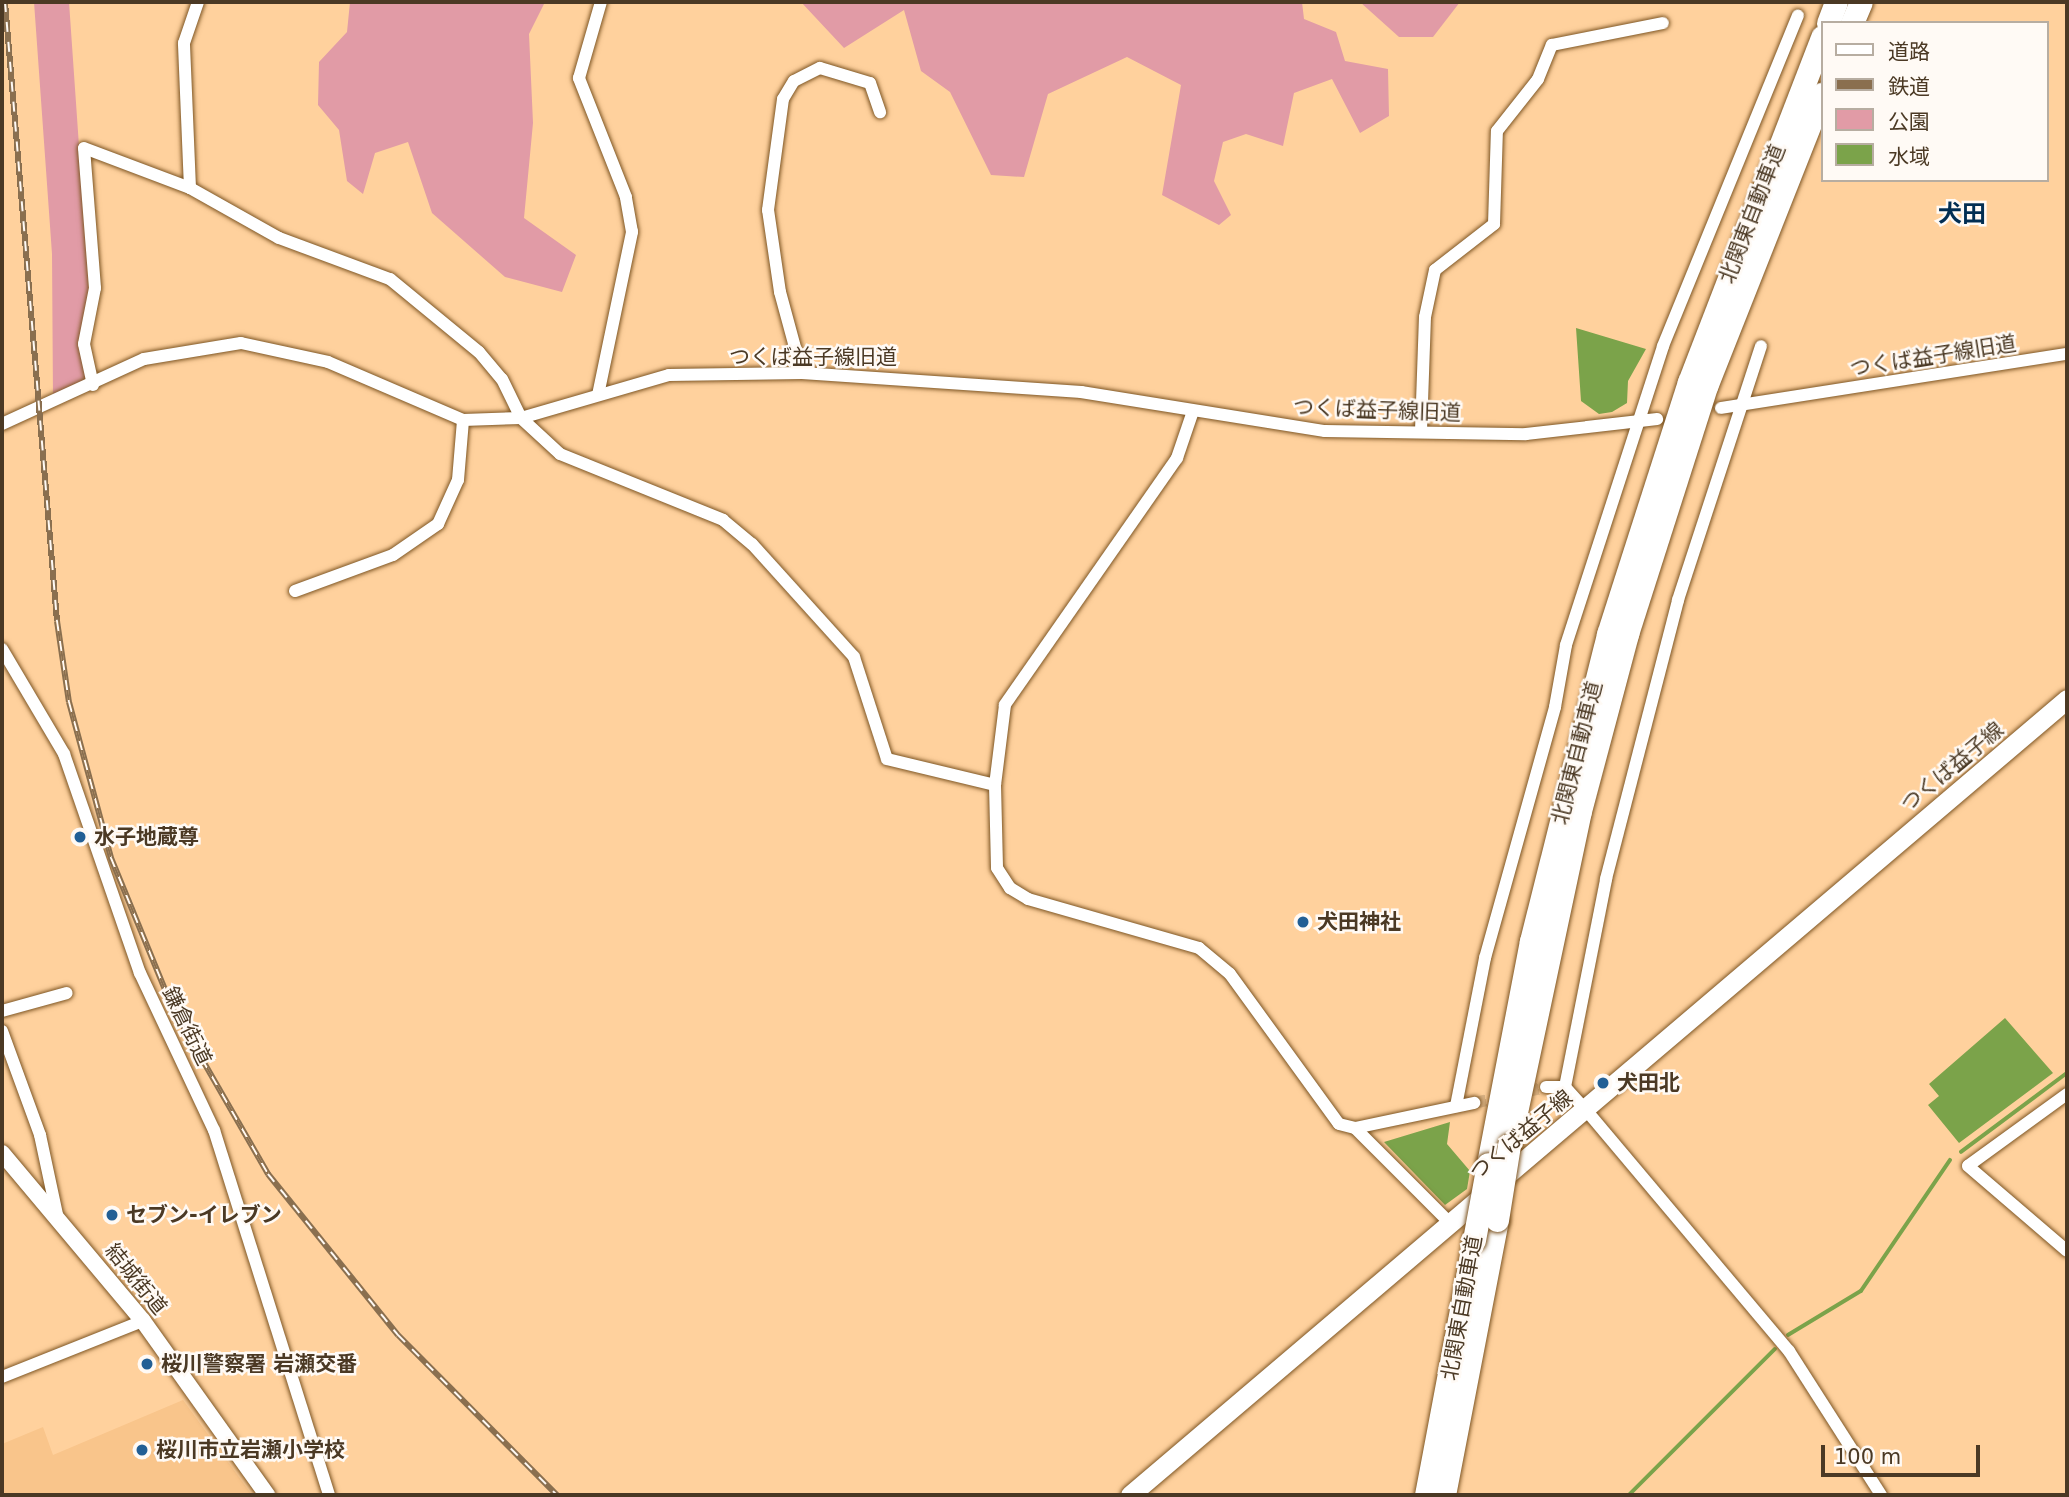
<!DOCTYPE html>
<meta charset="utf-8">
<style>
body{margin:0}
#map{position:relative;width:2069px;height:1497px;overflow:hidden;background:#ffd19d;font-family:"DejaVu Sans","Noto Sans JP",sans-serif}
div>[style]{position:absolute}
.built>*{inset:0;background:#f9c58b}
.green>*{inset:0;background:#e19ba6}
.water>*{inset:0;background:#7ba34a}
.stream>*{height:3.5px;margin:-1.75px;padding:0 1.75px;transform-origin:1.75px;border-radius:1.75px;background:#7ba34a}
.minor-tunnel>*{height:12px;margin-top:-6px;transform-origin:0;background:repeating-linear-gradient(90deg,#dbb385 0 12px,transparent 0 18px)}
.roads{filter:drop-shadow(0 0 2px #7e5624) drop-shadow(0 0 2px #7e5624)}
.minor>*{height:12px;margin:-6px;padding:0 6px;transform-origin:6px;border-radius:6px;background:#fff}
.tertiary>*{height:16px;margin:-8px;padding:0 8px;transform-origin:8px;border-radius:8px;background:#fff}
.primary>*{height:19px;margin:-9.5px;padding:0 9.5px;transform-origin:9.5px;border-radius:9.5px;background:#fff}
.motorway>*{height:23px;margin:-11.5px;padding:0 11.5px;transform-origin:11.5px;border-radius:11.5px;background:#fff}
.rail>*{height:6px;margin-top:-3px;transform-origin:0;background:repeating-linear-gradient(90deg,#fffaf5 0 10px,#8a6f4f 0 20px);box-sizing:border-box;border-block:2px solid #8a6f4f}
.bridges{filter:drop-shadow(0 0 2px #7e5624) drop-shadow(0 0 2px #7e5624)}
.motorway-bridge>*{height:23px;margin:-11.5px;padding:0 11.5px;transform-origin:11.5px;border-radius:11.5px;background:#fff}
.dots>*{width:19px;height:19px;translate:-50% -50%;box-sizing:border-box;border:4px solid #fffaf5;border-radius:50%}
span{translate:-50% -50%;white-space:nowrap;text-align:center;line-height:1.15;-webkit-text-stroke:5px #fffaf5;paint-order:stroke}
.street-label{font-size:21px;color:#4b3924}
.poi-label{font-size:21px;color:#4b3924;font-weight:700}
.left{translate:0 -50%;text-align:left}
.quarter-label{font-size:24px;color:#022e52;font-weight:700}
.frame{position:absolute;inset:0;border:4px solid #4b3924;pointer-events:none}
.legend{position:absolute;left:1821px;top:21px;width:228px;height:161px;box-sizing:border-box;background:#fffaf5;border:2px solid #b7ada1;margin:0;padding:9px 12px;list-style:none;font-size:21px;color:#4b3924}
.legend li{display:flex;align-items:center;gap:14px;height:35px}
.legend b{width:35px;border:2px solid #b7ada1}
.scale{position:absolute;left:1821px;top:1445px;width:159px;height:32px;box-sizing:border-box;border:4px solid #4b3924;border-top:0;padding-left:9px;font-size:21px;line-height:24px;white-space:nowrap;color:#4b3924;-webkit-text-stroke:5px #fffaf5;paint-order:stroke}
</style>
<div id="map">
<div class="built">
<i style="clip-path:polygon(183px 1400px,252px 1495px,2px 1495px,2px 1444px,43px 1427px,53px 1455px)"></i>
</div>
<div class="green">
<i style="clip-path:polygon(34px 2px,69px 2px,89px 290px,87px 381px,53px 400px,52px 254px)"></i>
<i style="clip-path:polygon(350px 2px,545px 2px,529px 34px,533px 123px,524px 218px,576px 255px,562px 292px,505px 277px,432px 213px,408px 142px,375px 153px,363px 194px,347px 181px,339px 130px,318px 105px,319px 62px,347px 32px)"></i>
<i style="clip-path:polygon(801px 2px,1302px 2px,1304px 19px,1336px 32px,1345px 61px,1388px 69px,1389px 116px,1360px 133px,1332px 79px,1294px 93px,1283px 146px,1246px 134px,1223px 142px,1214px 181px,1231px 215px,1219px 225px,1162px 195px,1181px 85px,1127px 57px,1048px 94px,1024px 177px,991px 175px,950px 92px,921px 71px,904px 10px,844px 48px)"></i>
<i style="clip-path:polygon(1360px 2px,1460px 2px,1433px 37px,1399px 37px)"></i>
</div>
<div class="water">
<i style="clip-path:polygon(1576px 328px,1646px 349px,1628px 381px,1627px 403px,1612px 412px,1599px 414px,1581px 401px)"></i>
<i style="clip-path:polygon(2005px 1018px,2053px 1073px,1959px 1143px,1928px 1105px,1939px 1096px,1929px 1084px)"></i>
<i style="clip-path:polygon(1450px 1122px,1447px 1144px,1470px 1171px,1467px 1189px,1445px 1205px,1384px 1142px)"></i>
</div>
<div class="stream">
<i style="left:1961px;top:1152px;width:132px;rotate:-36.7deg"></i>
<i style="left:1788px;top:1335px;width:85px;rotate:-31.1deg"></i>
<i style="left:1861px;top:1291px;width:158px;rotate:-55.8deg"></i>
<i style="left:1629px;top:1495px;width:206px;rotate:-45deg"></i>
</div>
<div class="minor-tunnel">
<i style="left:1474px;top:1103px;width:74px;rotate:-12.5deg"></i>
</div>
<div class="roads">
<div class="minor">
<i style="left:190px;top:188px;width:145px;rotate:-92.4deg"></i>
<i style="left:184px;top:43px;width:43px;rotate:-71.1deg"></i>
<i style="left:802px;top:373px;width:84px;rotate:-105.2deg"></i>
<i style="left:780px;top:292px;width:83px;rotate:-98.3deg"></i>
<i style="left:768px;top:210px;width:112px;rotate:-82.3deg"></i>
<i style="left:783px;top:99px;width:21px;rotate:-59deg"></i>
<i style="left:794px;top:81px;width:29px;rotate:-27deg"></i>
<i style="left:820px;top:68px;width:52px;rotate:16.7deg"></i>
<i style="left:870px;top:83px;width:31px;rotate:71deg"></i>
<i style="left:93px;top:385px;width:42px;rotate:-102.4deg"></i>
<i style="left:84px;top:344px;width:57px;rotate:-78.9deg"></i>
<i style="left:95px;top:288px;width:140px;rotate:-94.5deg"></i>
<i style="left:84px;top:148px;width:113px;rotate:20.7deg"></i>
<i style="left:190px;top:188px;width:102px;rotate:29.3deg"></i>
<i style="left:279px;top:238px;width:118px;rotate:20.3deg"></i>
<i style="left:390px;top:279px;width:115px;rotate:39.4deg"></i>
<i style="left:479px;top:352px;width:35px;rotate:50deg"></i>
<i style="left:502px;top:379px;width:43px;rotate:64deg"></i>
<i style="left:521px;top:418px;width:53px;rotate:42.7deg"></i>
<i style="left:560px;top:454px;width:176px;rotate:22deg"></i>
<i style="left:723px;top:520px;width:38px;rotate:40deg"></i>
<i style="left:752px;top:544px;width:152px;rotate:47.9deg"></i>
<i style="left:854px;top:657px;width:107px;rotate:72.1deg"></i>
<i style="left:887px;top:759px;width:111px;rotate:13.5deg"></i>
<i style="left:598px;top:395px;width:167px;rotate:-78.2deg"></i>
<i style="left:632px;top:232px;width:36px;rotate:-100deg"></i>
<i style="left:626px;top:197px;width:128px;rotate:-111.6deg"></i>
<i style="left:579px;top:78px;width:79px;rotate:-73.9deg"></i>
<i style="left:1721px;top:408px;width:350px;rotate:-8.9deg"></i>
<i style="left:1193px;top:411px;width:50px;rotate:108.8deg"></i>
<i style="left:1177px;top:458px;width:301px;rotate:124.9deg"></i>
<i style="left:1005px;top:705px;width:81px;rotate:97.1deg"></i>
<i style="left:995px;top:785px;width:83px;rotate:88.6deg"></i>
<i style="left:997px;top:868px;width:24px;rotate:57deg"></i>
<i style="left:1010px;top:888px;width:21px;rotate:31deg"></i>
<i style="left:1028px;top:899px;width:178px;rotate:16deg"></i>
<i style="left:1199px;top:948px;width:40px;rotate:40deg"></i>
<i style="left:1230px;top:974px;width:185px;rotate:54deg"></i>
<i style="left:1339px;top:1124px;width:16px;rotate:14deg"></i>
<i style="left:1355px;top:1128px;width:122px;rotate:-11.9deg"></i>
<i style="left:2px;top:424px;width:156px;rotate:-24.6deg"></i>
<i style="left:144px;top:359px;width:98px;rotate:-9.4deg"></i>
<i style="left:241px;top:343px;width:89px;rotate:12.3deg"></i>
<i style="left:328px;top:362px;width:147px;rotate:23.2deg"></i>
<i style="left:463px;top:420px;width:58px;rotate:-2deg"></i>
<i style="left:521px;top:418px;width:154px;rotate:-16.2deg"></i>
<i style="left:669px;top:375px;width:133px;rotate:-0.9deg"></i>
<i style="left:802px;top:373px;width:280px;rotate:3.9deg"></i>
<i style="left:1081px;top:392px;width:247px;rotate:9.1deg"></i>
<i style="left:1325px;top:431px;width:201px;rotate:0.9deg"></i>
<i style="left:1526px;top:434px;width:132px;rotate:-6.5deg"></i>
<i style="left:1421px;top:431px;width:114px;rotate:-88deg"></i>
<i style="left:1425px;top:317px;width:48px;rotate:-78deg"></i>
<i style="left:1435px;top:270px;width:75px;rotate:-37.9deg"></i>
<i style="left:1494px;top:224px;width:93px;rotate:-88.2deg"></i>
<i style="left:1497px;top:131px;width:66px;rotate:-51.7deg"></i>
<i style="left:1538px;top:79px;width:37px;rotate:-68deg"></i>
<i style="left:1552px;top:45px;width:113px;rotate:-11.2deg"></i>
<i style="left:295px;top:591px;width:104px;rotate:-20.2deg"></i>
<i style="left:393px;top:555px;width:55px;rotate:-34.6deg"></i>
<i style="left:438px;top:524px;width:48px;rotate:-65.6deg"></i>
<i style="left:458px;top:480px;width:60px;rotate:-85.2deg"></i>
<i style="left:2px;top:649px;width:122px;rotate:59.4deg"></i>
<i style="left:64px;top:754px;width:232px;rotate:70.9deg"></i>
<i style="left:140px;top:973px;width:174px;rotate:64.8deg"></i>
<i style="left:214px;top:1130px;width:383px;rotate:72.5deg"></i>
<i style="left:2px;top:1011px;width:67px;rotate:-15.5deg"></i>
<i style="left:2px;top:1031px;width:111px;rotate:69.9deg"></i>
<i style="left:40px;top:1135px;width:81px;rotate:77.9deg"></i>
<i style="left:1546px;top:1087px;width:19px"></i>
<i style="left:1565px;top:1087px;width:31px;rotate:48deg"></i>
<i style="left:1586px;top:1110px;width:315px;rotate:49.9deg"></i>
<i style="left:1789px;top:1351px;width:171px;rotate:57.4deg"></i>
<i style="left:1565px;top:1087px;width:212px;rotate:-78.8deg"></i>
<i style="left:1606px;top:879px;width:288px;rotate:-75.5deg"></i>
<i style="left:1678px;top:600px;width:267px;rotate:-71.9deg"></i>
<i style="left:2067px;top:1094px;width:122px;rotate:144deg"></i>
<i style="left:1968px;top:1166px;width:130px;rotate:40.6deg"></i>
<i style="left:1456px;top:1106px;width:151px;rotate:-78.9deg"></i>
<i style="left:1485px;top:958px;width:261px;rotate:-74.4deg"></i>
<i style="left:1555px;top:707px;width:63px;rotate:-79.9deg"></i>
<i style="left:1566px;top:645px;width:314px;rotate:-72deg"></i>
<i style="left:1663px;top:346px;width:357px;rotate:-67.8deg"></i>
<i style="left:1355px;top:1128px;width:136px;rotate:45deg"></i>
<i style="left:2px;top:1377px;width:152px;rotate:-21.7deg"></i>
</div>
<div class="tertiary">
<i style="left:2px;top:1153px;width:219px;rotate:50deg"></i>
<i style="left:143px;top:1321px;width:214px;rotate:54.5deg"></i>
</div>
<div class="primary">
<i style="left:1130px;top:1495px;width:1229px;rotate:-40.35deg"></i>
</div>
<div class="motorway">
<i style="left:1828px;top:23px;width:22px;rotate:-69deg"></i>
<i style="left:1852px;top:23px;width:23px;rotate:-67deg"></i>
<i style="left:1509px;top:1145px;width:341px;rotate:-78deg"></i>
<i style="left:1580px;top:811px;width:183px;rotate:-75.1deg"></i>
<i style="left:1627px;top:634px;width:262px;rotate:-72.3deg"></i>
<i style="left:1707px;top:384px;width:312px;rotate:-68.4deg"></i>
<i style="left:1488px;top:1164px;width:227px;rotate:-79.1deg"></i>
<i style="left:1531px;top:941px;width:317px;rotate:-75.9deg"></i>
<i style="left:1608px;top:634px;width:265px;rotate:-72.2deg"></i>
<i style="left:1689px;top:382px;width:370px;rotate:-68.9deg"></i>
<i style="left:1426px;top:1495px;width:259px;rotate:-79.3deg"></i>
<i style="left:1444px;top:1495px;width:280px;rotate:-79.1deg"></i>
</div>
</div>
<div class="rail">
<i style="left:5px;top:2px;width:621px;rotate:85.2deg"></i>
<i style="left:57px;top:621px;width:82px;rotate:81.6deg"></i>
<i style="left:69px;top:702px;width:162px;rotate:74.9deg"></i>
<i style="left:111px;top:858px;width:161px;rotate:67.7deg"></i>
<i style="left:172px;top:1007px;width:193px;rotate:60.1deg"></i>
<i style="left:268px;top:1174px;width:207px;rotate:51.1deg"></i>
<i style="left:398px;top:1335px;width:226px;rotate:45.2deg"></i>
</div>
<div class="bridges">
<div class="motorway-bridge">
<i style="left:1497px;top:1220px;width:76px;rotate:-80.9deg"></i>
<i style="left:1474px;top:1240px;width:77px;rotate:-79.6deg"></i>
</div>
</div>
<div class="dots">
<i style="left:80px;top:837px;background:#225f95"></i>
<i style="left:1303px;top:922px;background:#225f95"></i>
<i style="left:1603px;top:1083px;background:#225f95"></i>
<i style="left:112px;top:1215px;background:#225f95"></i>
<i style="left:147px;top:1364px;background:#225f95"></i>
<i style="left:142px;top:1450px;background:#225f95"></i>
</div>
<div class="street-label">
<span style="left:1752px;top:214px;rotate:-69deg">北関東自動車道</span>
<span style="left:1933px;top:356px;rotate:-9deg">つくば益子線旧道</span>
<span style="left:813px;top:357px">つくば益子線旧道</span>
<span style="left:1377px;top:410px;rotate:2deg">つくば益子線旧道</span>
<span style="left:1577px;top:753px;rotate:-76deg">北関東自動車道</span>
<span style="left:1952px;top:767px;rotate:-40deg">つくば益子線</span>
<span style="left:187px;top:1026px;rotate:64deg">鎌倉街道</span>
<span style="left:1521px;top:1135px;rotate:-40deg">つくば益子線</span>
<span style="left:136px;top:1279px;rotate:51deg">結城街道</span>
<span style="left:1462px;top:1308px;rotate:-80deg">北関東自動車道</span>
</div>
<div class="poi-label">
<span class="left" style="left:94px;top:837px">水子地蔵尊</span>
<span class="left" style="left:1317px;top:922px">犬田神社</span>
<span class="left" style="left:1617px;top:1083px">犬田北</span>
<span class="left" style="left:126px;top:1215px">セブン-イレブン</span>
<span class="left" style="left:161px;top:1364px">桜川警察署 岩瀬交番</span>
<span class="left" style="left:156px;top:1450px">桜川市立岩瀬小学校</span>
</div>
<div class="quarter-label">
<span style="left:1962px;top:215px">犬田</span>
</div>
<div class="frame"></div>
<ul class="legend">
<li><b style="height:9px;background:#fff"></b>道路</li>
<li><b style="height:9px;background:#8a6f4f"></b>鉄道</li>
<li><b style="height:19px;background:#e19ba6"></b>公園</li>
<li><b style="height:19px;background:#7ba34a"></b>水域</li>
</ul>
<div class="scale">100 m</div>
</div>
